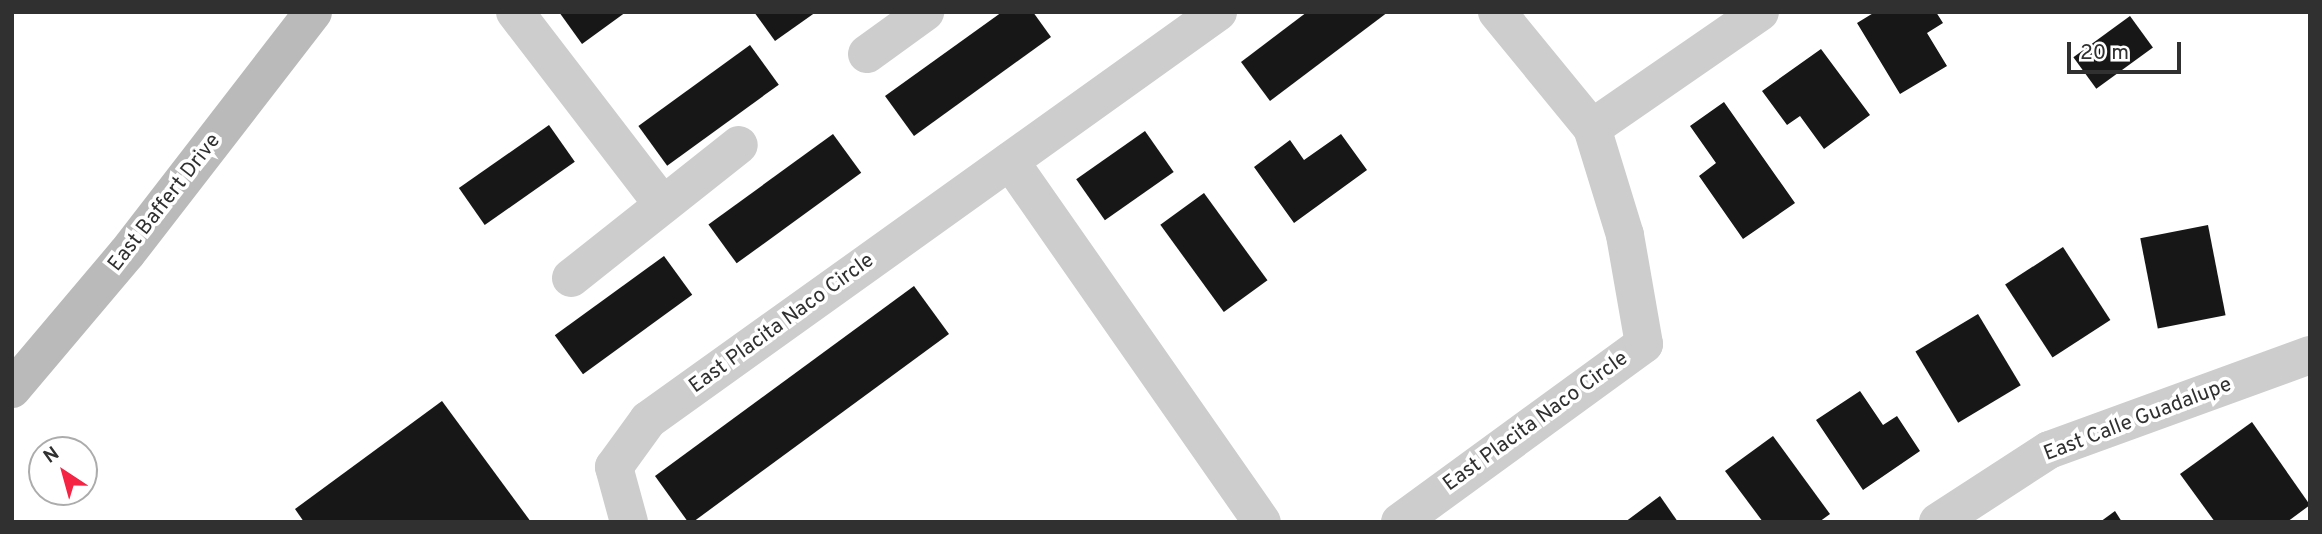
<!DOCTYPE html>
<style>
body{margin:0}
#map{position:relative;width:2322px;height:534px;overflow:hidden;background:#fff;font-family:Overpass,sans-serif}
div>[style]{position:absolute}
.building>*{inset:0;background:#171717;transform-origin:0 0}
.street>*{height:38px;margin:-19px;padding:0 19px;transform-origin:19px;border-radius:19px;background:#cdcdcd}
.secondary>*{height:38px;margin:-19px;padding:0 19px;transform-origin:19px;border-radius:19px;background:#bababa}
span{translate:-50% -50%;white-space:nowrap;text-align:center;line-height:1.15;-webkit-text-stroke:7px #fff;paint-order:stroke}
.street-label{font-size:21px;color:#303030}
.frame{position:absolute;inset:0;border:14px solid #303030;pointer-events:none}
.north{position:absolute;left:28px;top:436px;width:70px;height:70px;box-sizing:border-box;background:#fff;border:2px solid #acacac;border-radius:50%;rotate:324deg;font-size:19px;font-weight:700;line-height:28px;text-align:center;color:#303030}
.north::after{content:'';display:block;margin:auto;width:24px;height:32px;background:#f52344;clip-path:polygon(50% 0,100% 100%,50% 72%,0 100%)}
.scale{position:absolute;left:2067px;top:42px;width:114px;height:32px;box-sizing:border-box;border:4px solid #303030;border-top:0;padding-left:9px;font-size:21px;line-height:24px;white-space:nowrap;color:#303030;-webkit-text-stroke:5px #fff;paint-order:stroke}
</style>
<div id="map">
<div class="building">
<i style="clip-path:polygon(559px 12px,626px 12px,582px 44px)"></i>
<i style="clip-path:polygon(754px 12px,816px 12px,775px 41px)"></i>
<i style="clip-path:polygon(1002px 12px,1033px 12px,1051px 37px,914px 136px,885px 96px)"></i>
<i style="clip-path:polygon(1307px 12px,1388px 12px,1270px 101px,1241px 62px)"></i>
<i style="clip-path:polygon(1875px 12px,1936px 12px,1943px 23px,1927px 33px,1947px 66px,1900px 94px,1857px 23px)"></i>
<i style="left:2130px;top:16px;width:39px;height:70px;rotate:54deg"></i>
<i style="left:750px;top:45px;width:49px;height:138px;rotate:54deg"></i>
<i style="clip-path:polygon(1821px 49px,1870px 115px,1824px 149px,1800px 116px,1787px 125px,1762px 91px)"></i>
<i style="clip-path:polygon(1724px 102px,1795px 203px,1743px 239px,1699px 176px,1716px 163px,1690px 126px)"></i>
<i style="left:549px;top:125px;width:45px;height:110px;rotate:55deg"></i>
<i style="left:1145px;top:131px;width:50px;height:84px;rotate:55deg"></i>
<i style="left:833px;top:134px;width:48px;height:154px;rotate:54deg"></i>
<i style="clip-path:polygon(1341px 134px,1367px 170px,1294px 223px,1254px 167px,1290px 140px,1304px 160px)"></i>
<i style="left:1204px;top:193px;width:108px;height:54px;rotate:54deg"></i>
<i style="left:2208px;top:225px;width:92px;height:69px;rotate:79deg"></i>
<i style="left:2063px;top:247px;width:87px;height:69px;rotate:57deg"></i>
<i style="left:664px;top:256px;width:48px;height:135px;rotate:54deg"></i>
<i style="clip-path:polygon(914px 286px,949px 334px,693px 522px,688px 522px,655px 476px)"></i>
<i style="left:1978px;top:314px;width:83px;height:73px;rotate:59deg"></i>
<i style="clip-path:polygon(1860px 391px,1883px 425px,1897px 416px,1920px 451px,1863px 490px,1816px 420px)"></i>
<i style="clip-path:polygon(442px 401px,531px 522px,304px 522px,295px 509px)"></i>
<i style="clip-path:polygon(2252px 422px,2310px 505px,2287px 522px,2215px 522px,2180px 474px)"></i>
<i style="clip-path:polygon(1773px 436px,1830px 514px,1819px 522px,1763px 522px,1725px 471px)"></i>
<i style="clip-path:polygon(1660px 496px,1678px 522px,1625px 522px)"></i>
<i style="clip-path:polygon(2115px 511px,2122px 522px,2100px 522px)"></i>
</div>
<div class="street">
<i style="left:515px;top:12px;width:243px;rotate:52.5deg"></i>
<i style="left:867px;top:54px;width:72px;rotate:-35.9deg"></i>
<i style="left:1592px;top:128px;width:204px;rotate:-34.6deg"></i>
<i style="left:1010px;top:161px;width:440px;rotate:55.1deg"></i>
<i style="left:571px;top:278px;width:214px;rotate:-38.4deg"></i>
<i style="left:629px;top:522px;width:57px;rotate:-105.3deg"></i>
<i style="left:614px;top:467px;width:58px;rotate:-54.1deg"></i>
<i style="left:648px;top:420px;width:701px;rotate:-35.59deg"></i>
<i style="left:1400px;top:522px;width:302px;rotate:-36.1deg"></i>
<i style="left:1644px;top:344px;width:111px;rotate:-99.9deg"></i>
<i style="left:1625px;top:235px;width:112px;rotate:-107.1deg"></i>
<i style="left:1592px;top:128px;width:150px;rotate:-129.3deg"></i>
<i style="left:1938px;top:522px;width:132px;rotate:-33deg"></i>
<i style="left:2049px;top:450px;width:278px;rotate:-20deg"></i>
</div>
<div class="secondary">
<i style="left:12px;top:389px;width:178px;rotate:-49.8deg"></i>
<i style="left:127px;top:253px;width:304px;rotate:-52.3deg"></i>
</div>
<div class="street-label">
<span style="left:165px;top:203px;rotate:-52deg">East Baffert Drive</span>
<span style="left:782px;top:324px;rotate:-36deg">East Placita Naco Circle</span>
<span style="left:2138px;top:420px;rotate:-21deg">East Calle Guadalupe</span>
<span style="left:1536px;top:422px;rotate:-36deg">East Placita Naco Circle</span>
</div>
<div class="frame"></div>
<div class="north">N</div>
<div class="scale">20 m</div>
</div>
